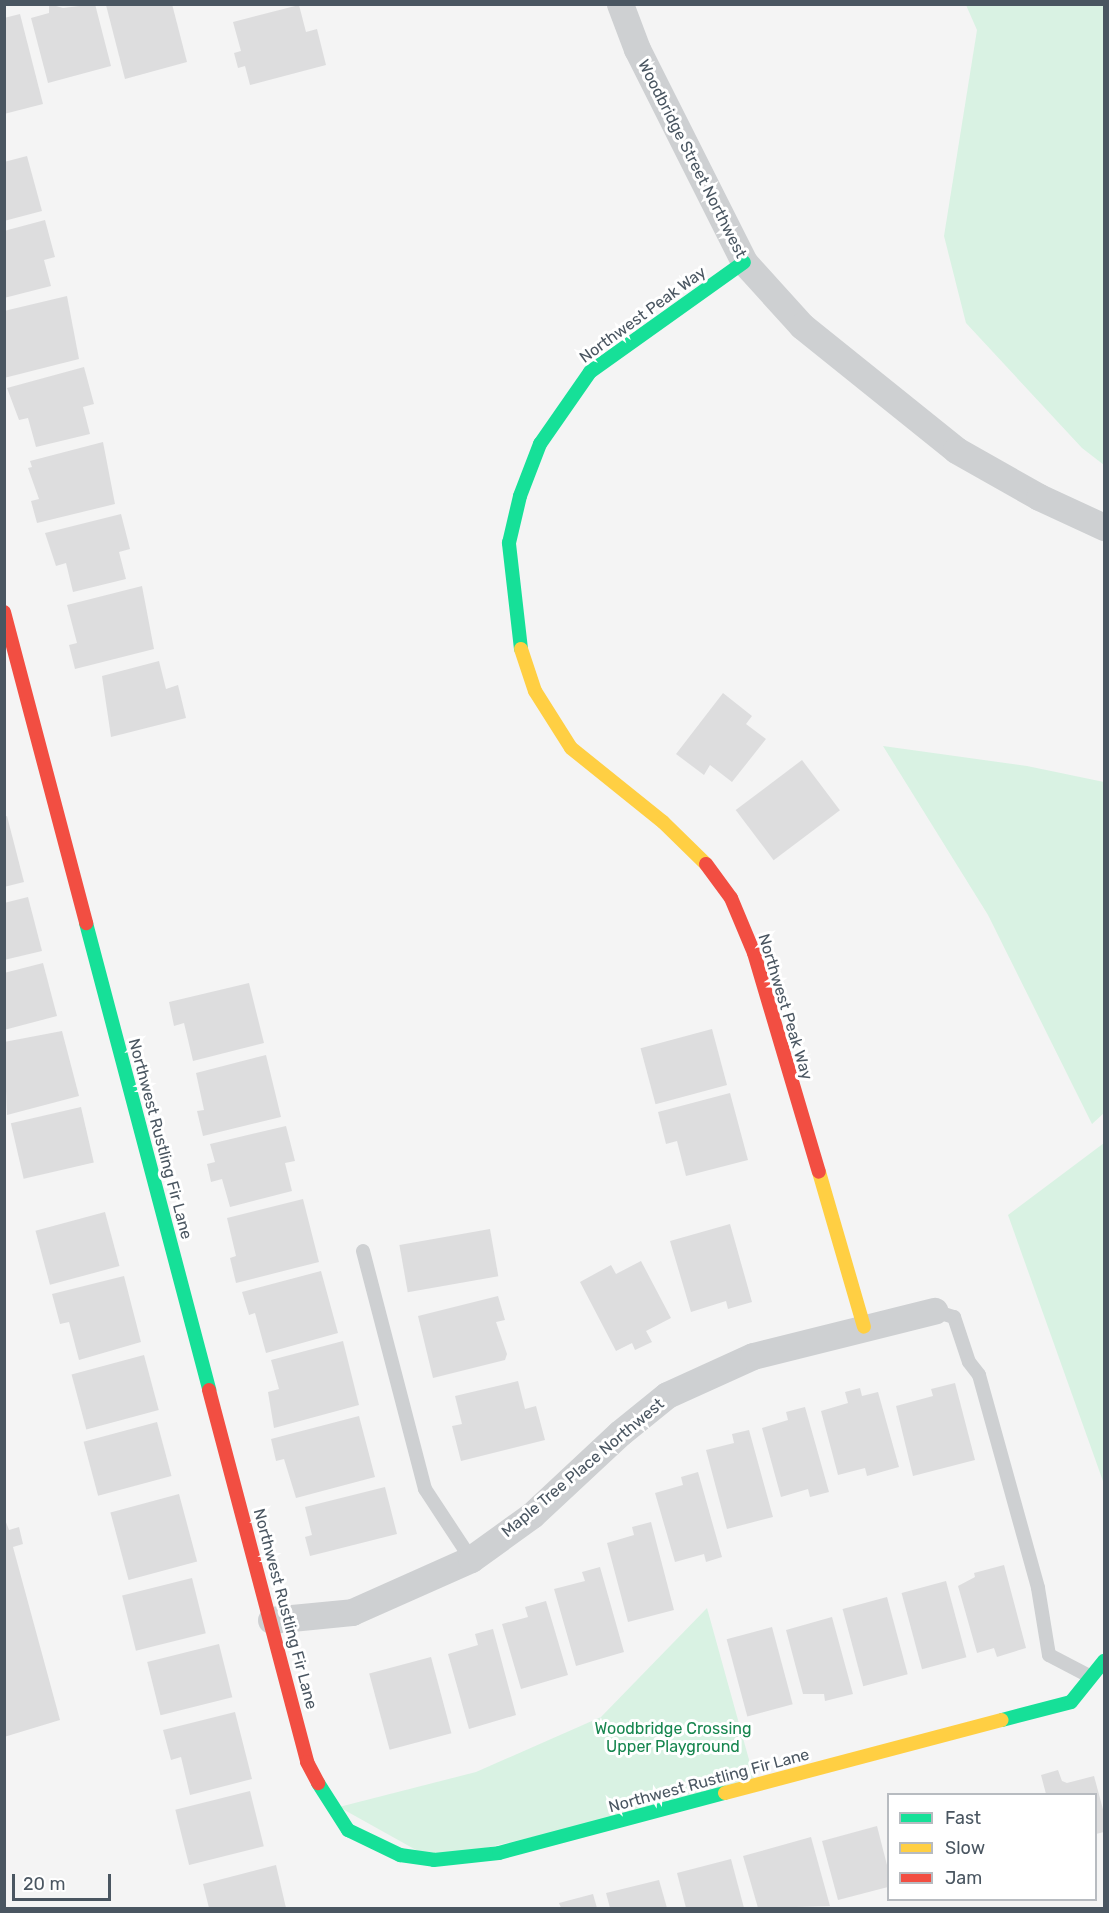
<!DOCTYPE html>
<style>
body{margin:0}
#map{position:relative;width:1109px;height:1913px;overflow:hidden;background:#f4f4f4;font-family:Rubik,sans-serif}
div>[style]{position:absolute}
.green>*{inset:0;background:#d9f2e3}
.building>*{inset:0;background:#ddddde;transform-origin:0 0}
.lane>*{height:14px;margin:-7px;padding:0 7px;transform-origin:7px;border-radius:7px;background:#ced0d2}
.street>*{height:27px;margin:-13.5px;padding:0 13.5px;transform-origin:13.5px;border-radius:13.5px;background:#ced0d2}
.fast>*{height:14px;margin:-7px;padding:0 7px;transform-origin:7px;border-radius:7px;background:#16e098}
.slow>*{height:14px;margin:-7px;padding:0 7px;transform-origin:7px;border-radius:7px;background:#ffcf43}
.jam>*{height:14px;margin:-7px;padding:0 7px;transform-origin:7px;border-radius:7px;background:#f24e42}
span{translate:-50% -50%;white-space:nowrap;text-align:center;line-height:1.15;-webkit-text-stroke:6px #fff;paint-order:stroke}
.street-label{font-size:16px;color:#4a5661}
.park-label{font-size:16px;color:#17864f}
.frame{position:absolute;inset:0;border:6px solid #4a5661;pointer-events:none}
.legend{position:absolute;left:887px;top:1793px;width:210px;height:108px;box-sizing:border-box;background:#fff;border:2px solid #b7bbc0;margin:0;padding:8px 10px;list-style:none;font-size:18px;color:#4a5661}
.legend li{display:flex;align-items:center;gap:12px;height:30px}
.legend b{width:30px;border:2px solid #b7bbc0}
.scale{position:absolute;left:12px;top:1874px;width:99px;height:27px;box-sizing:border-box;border:3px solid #4a5661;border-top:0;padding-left:8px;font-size:18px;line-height:21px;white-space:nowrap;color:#4a5661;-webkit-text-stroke:4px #fff;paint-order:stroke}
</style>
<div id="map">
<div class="green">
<i style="clip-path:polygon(966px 5px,1104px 5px,1104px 465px,1082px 448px,966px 323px,944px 236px,977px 30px)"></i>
<i style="clip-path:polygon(883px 746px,1027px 766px,1104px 782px,1104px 1113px,1092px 1124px,988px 915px)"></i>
<i style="clip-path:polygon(1104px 1143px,1104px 1484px,1008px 1215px)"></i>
<i style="clip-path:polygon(707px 1608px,756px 1785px,434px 1860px,339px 1807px,476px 1772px,601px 1717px)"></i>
</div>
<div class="building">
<i style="clip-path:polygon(49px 4px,63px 8px,95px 4px,111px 66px,48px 83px,31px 18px,49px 13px)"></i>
<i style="clip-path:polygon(172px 4px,187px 62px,125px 79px,106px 5px)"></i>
<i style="clip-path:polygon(299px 5px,306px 32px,317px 29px,326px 65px,250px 85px,245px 66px,238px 68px,234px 53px,241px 51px,233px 22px)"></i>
<i style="clip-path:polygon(20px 14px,43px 104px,4px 114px,4px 18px)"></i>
<i style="clip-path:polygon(27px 156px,42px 211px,4px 221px,4px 162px)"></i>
<i style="clip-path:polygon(45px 220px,55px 257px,44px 260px,51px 286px,4px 298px,4px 231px)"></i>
<i style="clip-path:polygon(67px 296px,79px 359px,4px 378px,4px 311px)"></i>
<i style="clip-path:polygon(84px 367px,94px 404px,83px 407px,90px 434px,36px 447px,28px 418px,19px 420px,7px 388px)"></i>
<i style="clip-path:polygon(103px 442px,115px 504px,37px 523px,31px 501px,39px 499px,28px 468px,32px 467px,30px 461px)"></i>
<i style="clip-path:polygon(121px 514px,130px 549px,119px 552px,126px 579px,73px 592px,66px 563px,56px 566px,45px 533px)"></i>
<i style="clip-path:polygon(142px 586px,154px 649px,75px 669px,69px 645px,77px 643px,67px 605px)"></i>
<i style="clip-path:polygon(159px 661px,166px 689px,178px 685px,186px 718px,111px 737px,102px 676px)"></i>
<i style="clip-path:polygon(723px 693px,752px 716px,746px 724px,766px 739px,732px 782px,710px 765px,704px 775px,676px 754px)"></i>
<i style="left:802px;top:760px;width:63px;height:83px;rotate:53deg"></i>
<i style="clip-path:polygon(7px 816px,24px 882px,4px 887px,4px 817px)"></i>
<i style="clip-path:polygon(28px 897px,42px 951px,4px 960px,4px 903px)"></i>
<i style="clip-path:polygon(43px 963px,57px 1016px,4px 1030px,4px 973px)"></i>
<i style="clip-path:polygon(249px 983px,264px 1043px,193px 1061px,184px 1023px,174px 1026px,169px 1002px)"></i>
<i style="left:712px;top:1029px;width:58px;height:74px;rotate:75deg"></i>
<i style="clip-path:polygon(62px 1031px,79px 1096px,7px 1115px,4px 1042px)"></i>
<i style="clip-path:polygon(266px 1055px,281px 1117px,203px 1136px,197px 1111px,204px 1110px,196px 1073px)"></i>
<i style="clip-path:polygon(730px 1093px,748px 1160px,686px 1176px,677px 1141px,666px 1144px,658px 1112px)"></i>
<i style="left:81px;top:1107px;width:57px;height:72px;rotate:77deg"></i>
<i style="clip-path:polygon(286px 1126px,295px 1161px,285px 1163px,292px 1191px,230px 1207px,222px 1179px,211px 1182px,207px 1164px,215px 1162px,210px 1144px)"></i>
<i style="clip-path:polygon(303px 1199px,319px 1262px,236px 1283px,230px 1258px,236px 1256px,227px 1218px)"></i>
<i style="left:105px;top:1212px;width:56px;height:72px;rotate:75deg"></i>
<i style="clip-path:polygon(730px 1224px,752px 1302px,728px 1309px,726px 1301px,691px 1312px,670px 1241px)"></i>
<i style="left:490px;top:1229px;width:48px;height:92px;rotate:80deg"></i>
<i style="clip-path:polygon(641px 1261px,671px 1318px,646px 1331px,652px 1342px,635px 1350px,632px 1343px,616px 1351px,580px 1282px,611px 1265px,616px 1274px)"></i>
<i style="clip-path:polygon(321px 1271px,338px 1333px,266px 1353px,255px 1313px,249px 1315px,242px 1292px)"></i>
<i style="clip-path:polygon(124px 1276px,141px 1342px,79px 1360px,69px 1322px,60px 1324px,52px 1294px)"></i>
<i style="clip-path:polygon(498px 1296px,505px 1320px,496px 1322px,507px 1354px,505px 1360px,433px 1378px,418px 1316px)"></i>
<i style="clip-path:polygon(343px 1341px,359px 1405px,274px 1428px,268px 1392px,279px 1389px,271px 1360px)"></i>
<i style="left:144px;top:1355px;width:57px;height:75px;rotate:75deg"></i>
<i style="clip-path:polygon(518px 1381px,525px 1409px,536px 1406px,545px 1440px,461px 1461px,452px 1426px,462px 1424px,455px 1396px)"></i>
<i style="clip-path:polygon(955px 1383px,975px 1460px,913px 1476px,896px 1406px,933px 1396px,931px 1389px)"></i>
<i style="clip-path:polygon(860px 1388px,862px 1396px,878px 1392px,899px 1467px,867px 1476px,865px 1468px,838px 1475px,821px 1411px,848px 1403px,845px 1392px)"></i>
<i style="clip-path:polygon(805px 1407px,829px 1492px,810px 1497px,808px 1489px,781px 1497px,762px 1428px,788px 1420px,786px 1412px)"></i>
<i style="clip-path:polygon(359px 1416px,375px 1477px,296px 1498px,284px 1459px,276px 1461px,271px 1439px)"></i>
<i style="left:157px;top:1422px;width:56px;height:76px;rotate:75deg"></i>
<i style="clip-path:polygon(749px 1430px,773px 1517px,727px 1529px,706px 1450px,734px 1443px,732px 1434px)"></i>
<i style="clip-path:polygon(698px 1472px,722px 1557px,706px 1562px,704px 1554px,675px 1562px,655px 1493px,683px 1485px,681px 1477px)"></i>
<i style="clip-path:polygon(385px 1487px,397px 1534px,310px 1556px,305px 1537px,312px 1535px,305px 1507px)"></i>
<i style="left:179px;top:1494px;width:70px;height:71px;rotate:75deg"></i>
<i style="clip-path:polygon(4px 1517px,9px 1530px,19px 1527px,23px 1544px,13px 1547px,60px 1720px,4px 1737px)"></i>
<i style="clip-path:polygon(651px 1522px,674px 1610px,628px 1622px,607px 1543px,634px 1535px,632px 1527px)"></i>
<i style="clip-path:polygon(1004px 1565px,1026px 1648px,997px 1657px,994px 1648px,977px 1653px,958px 1586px,975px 1577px,974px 1573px)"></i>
<i style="clip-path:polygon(600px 1567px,624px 1652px,576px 1666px,554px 1589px,585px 1581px,582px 1572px)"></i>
<i style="left:192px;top:1578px;width:57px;height:72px;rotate:76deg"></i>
<i style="left:946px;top:1581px;width:79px;height:46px;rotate:75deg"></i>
<i style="left:887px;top:1597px;width:80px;height:46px;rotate:75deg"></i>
<i style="clip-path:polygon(546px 1601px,568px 1675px,521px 1689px,502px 1624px,528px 1617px,525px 1607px)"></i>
<i style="clip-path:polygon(832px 1617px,853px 1694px,825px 1701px,824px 1694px,803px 1694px,786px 1630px)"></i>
<i style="left:772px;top:1627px;width:80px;height:47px;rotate:75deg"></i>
<i style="clip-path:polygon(493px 1629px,516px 1715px,469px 1729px,448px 1654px,478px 1645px,475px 1634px)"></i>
<i style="left:219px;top:1644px;width:55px;height:74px;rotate:76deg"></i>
<i style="left:431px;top:1657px;width:79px;height:64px;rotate:75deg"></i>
<i style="clip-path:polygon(235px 1712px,252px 1779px,190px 1795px,181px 1757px,171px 1760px,163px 1730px)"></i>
<i style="clip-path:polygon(1058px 1770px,1062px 1781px,1067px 1783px,1094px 1776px,1104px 1813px,1104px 1832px,1096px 1834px,1096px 1794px,1046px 1794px,1041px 1775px)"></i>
<i style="left:250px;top:1791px;width:57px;height:77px;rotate:76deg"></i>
<i style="clip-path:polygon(877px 1826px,888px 1869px,888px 1887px,838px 1900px,822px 1841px)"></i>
<i style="clip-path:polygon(811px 1837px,830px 1906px,758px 1908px,743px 1856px)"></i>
<i style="clip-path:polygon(731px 1859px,744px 1908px,686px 1908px,677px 1873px)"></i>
<i style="clip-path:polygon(276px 1865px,286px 1908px,209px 1908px,203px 1884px)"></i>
<i style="clip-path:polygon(659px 1880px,667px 1908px,610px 1908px,606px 1893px)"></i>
<i style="clip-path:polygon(593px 1894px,597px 1908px,561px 1908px,559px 1903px)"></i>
</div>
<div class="lane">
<i style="left:363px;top:1251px;width:246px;rotate:75.4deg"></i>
<i style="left:425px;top:1489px;width:84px;rotate:56.7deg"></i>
<i style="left:934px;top:1311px;width:21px;rotate:17deg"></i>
<i style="left:954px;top:1317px;width:47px;rotate:71.6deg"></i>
<i style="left:969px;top:1362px;width:16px;rotate:52deg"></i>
<i style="left:979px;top:1375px;width:221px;rotate:74.5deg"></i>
<i style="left:1038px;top:1588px;width:68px;rotate:80.7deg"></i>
<i style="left:1049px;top:1655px;width:47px;rotate:27.6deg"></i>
</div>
<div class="street">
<i style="left:620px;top:4px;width:48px;rotate:69.3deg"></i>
<i style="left:637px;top:49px;width:238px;rotate:63.3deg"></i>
<i style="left:744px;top:262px;width:86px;rotate:47.8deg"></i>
<i style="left:802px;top:326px;width:198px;rotate:38.8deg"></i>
<i style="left:956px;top:450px;width:95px;rotate:29.5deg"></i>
<i style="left:1039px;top:497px;width:72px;rotate:24.8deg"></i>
<i style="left:271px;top:1620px;width:81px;rotate:-5.6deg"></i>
<i style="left:352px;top:1612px;width:130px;rotate:-24deg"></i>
<i style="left:471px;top:1559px;width:75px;rotate:-35.8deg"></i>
<i style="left:532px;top:1515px;width:120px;rotate:-43deg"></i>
<i style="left:620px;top:1433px;width:60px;rotate:-39deg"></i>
<i style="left:667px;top:1395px;width:94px;rotate:-24.4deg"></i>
<i style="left:753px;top:1356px;width:187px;rotate:-14deg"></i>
</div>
<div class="fast">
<i style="left:521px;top:649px;width:107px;rotate:-96.5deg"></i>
<i style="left:509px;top:543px;width:48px;rotate:-76.8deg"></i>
<i style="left:520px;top:496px;width:56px;rotate:-69deg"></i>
<i style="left:540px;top:444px;width:88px;rotate:-55.2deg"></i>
<i style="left:590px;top:372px;width:189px;rotate:-35.5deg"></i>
<i style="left:86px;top:923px;width:483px;rotate:75.2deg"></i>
<i style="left:1002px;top:1720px;width:71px;rotate:-14.6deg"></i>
<i style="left:1071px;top:1702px;width:53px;rotate:-51.2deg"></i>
<i style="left:318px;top:1783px;width:56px;rotate:57.4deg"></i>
<i style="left:348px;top:1830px;width:58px;rotate:25.7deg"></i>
<i style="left:400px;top:1855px;width:34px;rotate:8deg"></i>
<i style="left:434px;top:1860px;width:65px;rotate:-6.1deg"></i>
<i style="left:499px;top:1853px;width:234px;rotate:-14.9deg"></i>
</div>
<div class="slow">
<i style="left:521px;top:649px;width:44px;rotate:71.6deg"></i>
<i style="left:535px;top:691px;width:67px;rotate:57.7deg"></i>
<i style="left:571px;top:748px;width:118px;rotate:38.8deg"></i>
<i style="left:663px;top:822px;width:60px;rotate:44.3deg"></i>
<i style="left:819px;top:1172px;width:161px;rotate:73.8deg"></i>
<i style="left:725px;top:1793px;width:286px;rotate:-14.8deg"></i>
</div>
<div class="jam">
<i style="left:4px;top:612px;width:322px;rotate:75.2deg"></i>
<i style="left:706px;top:864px;width:42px;rotate:53.7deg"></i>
<i style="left:731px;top:898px;width:60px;rotate:67.3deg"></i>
<i style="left:754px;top:953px;width:228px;rotate:73.5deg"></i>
<i style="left:209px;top:1390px;width:385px;rotate:75.2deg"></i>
<i style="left:307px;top:1762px;width:24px;rotate:62deg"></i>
</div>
<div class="street-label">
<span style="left:692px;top:159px;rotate:63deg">Woodbridge Street Northwest</span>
<span style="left:643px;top:315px;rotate:-36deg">Northwest Peak Way</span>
<span style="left:785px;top:1007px;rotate:73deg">Northwest Peak Way</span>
<span style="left:160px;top:1139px;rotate:75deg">Northwest Rustling Fir Lane</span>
<span style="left:583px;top:1468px;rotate:-40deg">Maple Tree Place Northwest</span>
<span style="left:285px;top:1609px;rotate:75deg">Northwest Rustling Fir Lane</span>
<span style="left:709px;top:1781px;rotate:-15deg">Northwest Rustling Fir Lane</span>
</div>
<div class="park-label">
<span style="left:673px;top:1738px">Woodbridge Crossing<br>Upper Playground</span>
</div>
<div class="frame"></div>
<ul class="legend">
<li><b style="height:8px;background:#16e098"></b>Fast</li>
<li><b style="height:8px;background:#ffcf43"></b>Slow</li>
<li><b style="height:8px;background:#f24e42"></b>Jam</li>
</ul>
<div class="scale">20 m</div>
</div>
